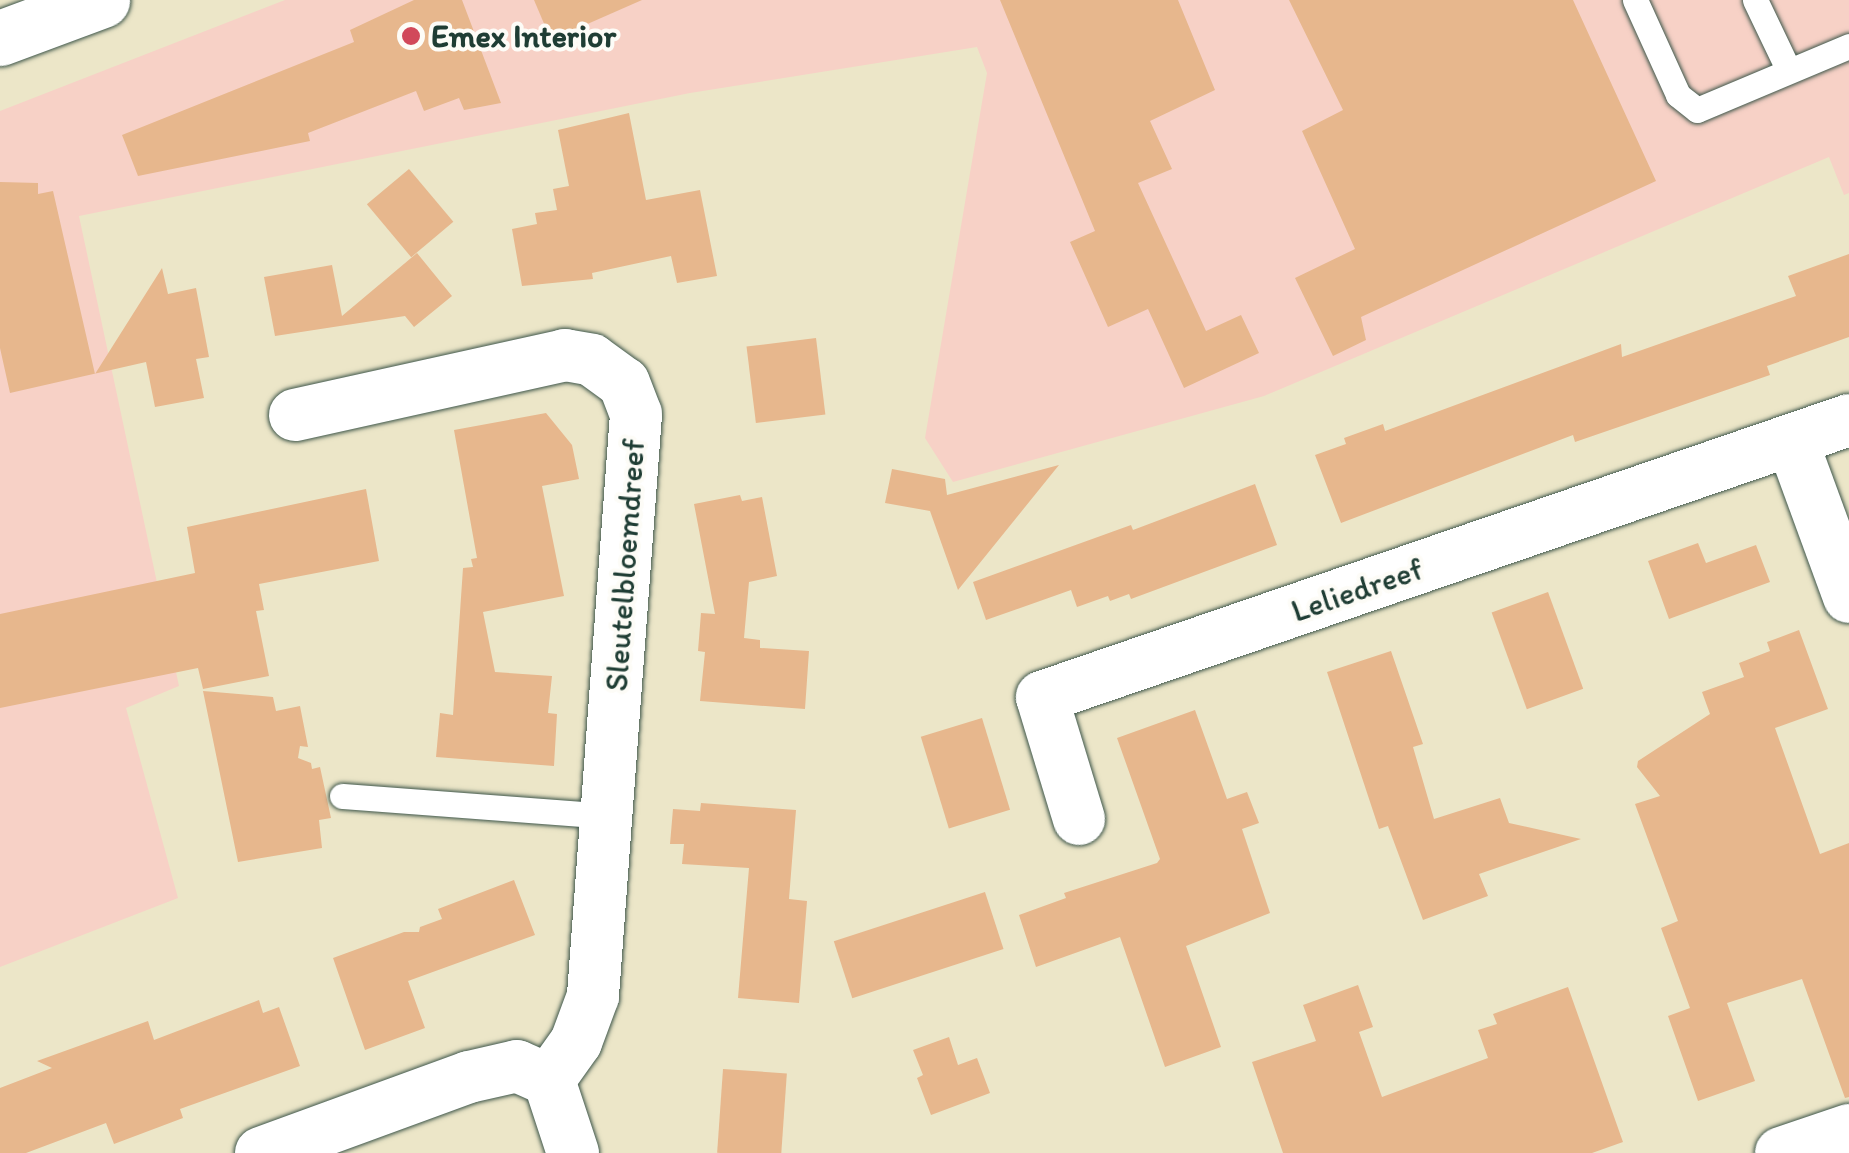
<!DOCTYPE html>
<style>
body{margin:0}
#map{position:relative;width:1849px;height:1153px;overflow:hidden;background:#ece6c8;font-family:Itim,sans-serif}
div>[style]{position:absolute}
.built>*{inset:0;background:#f7d1c6}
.building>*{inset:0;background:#e7b78d;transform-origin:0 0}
.roads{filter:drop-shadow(0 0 2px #3e564a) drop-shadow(0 0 2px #3e564a)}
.lane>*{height:25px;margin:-12.5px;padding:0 12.5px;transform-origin:12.5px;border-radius:12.5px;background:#fff}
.street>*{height:52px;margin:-26px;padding:0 26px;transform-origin:26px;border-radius:26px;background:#fff}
.primary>*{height:55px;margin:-27.5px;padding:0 27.5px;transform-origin:27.5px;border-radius:27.5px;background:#fff}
.dots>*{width:28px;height:28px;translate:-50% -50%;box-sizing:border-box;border:5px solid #fdfcf7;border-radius:50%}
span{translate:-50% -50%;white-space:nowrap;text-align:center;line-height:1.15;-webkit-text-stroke:8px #fdfcf7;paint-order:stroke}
.poi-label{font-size:32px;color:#1f3d34;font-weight:700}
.left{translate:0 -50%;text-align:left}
.street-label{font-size:32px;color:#1f3d34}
</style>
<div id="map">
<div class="built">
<i style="clip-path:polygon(285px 0,1849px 0,1849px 193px,1844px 195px,1829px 157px,1264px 396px,953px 482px,925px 438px,987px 73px,977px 47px,690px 93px,79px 216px,179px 686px,126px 708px,178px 898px,0 967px,0 111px)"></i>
</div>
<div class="building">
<i style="clip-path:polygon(414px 0,462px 0,501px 103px,464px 110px,459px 98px,424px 111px,416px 91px,308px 133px,310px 141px,138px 176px,122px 135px,354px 42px,350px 30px)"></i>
<i style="clip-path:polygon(534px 0,642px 0,551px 40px)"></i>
<i style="clip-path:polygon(1000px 0,1178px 0,1215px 90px,1150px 121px,1172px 169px,1138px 183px,1206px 331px,1241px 315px,1259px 353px,1184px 388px,1148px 309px,1108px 327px,1070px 242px,1095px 231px)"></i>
<i style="clip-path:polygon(1289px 0,1573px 0,1656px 181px,1361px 317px,1366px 340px,1333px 356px,1295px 278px,1355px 249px,1302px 131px,1343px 110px)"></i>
<i style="clip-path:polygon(629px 113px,646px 200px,700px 190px,717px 276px,677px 283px,671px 256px,592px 273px,593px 279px,522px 286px,512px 229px,537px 224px,535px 213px,557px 210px,553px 189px,569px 186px,558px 130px)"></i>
<i style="left:409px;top:169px;width:69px;height:55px;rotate:50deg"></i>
<i style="clip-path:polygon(0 182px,38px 183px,38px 194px,53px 191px,95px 374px,162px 268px,168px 294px,196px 288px,209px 357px,196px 359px,204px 398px,155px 407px,146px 362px,10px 393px,0 348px)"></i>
<i style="clip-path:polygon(417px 253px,452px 296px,414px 327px,405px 316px,275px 336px,264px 277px,332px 265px,342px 316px)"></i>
<i style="clip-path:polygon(1849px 254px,1849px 337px,1767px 366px,1770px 375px,1575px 442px,1573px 435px,1341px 523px,1315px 455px,1346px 444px,1344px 438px,1383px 424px,1385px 431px,1621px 344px,1622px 357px,1796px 296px,1788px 276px)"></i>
<i style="left:816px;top:338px;width:77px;height:70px;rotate:83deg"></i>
<i style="clip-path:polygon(546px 413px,572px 445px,579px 479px,542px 486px,564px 596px,483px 612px,495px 672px,552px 676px,548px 713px,557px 714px,554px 766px,436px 757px,440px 713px,453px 715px,463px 568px,473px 567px,471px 559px,477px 558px,454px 430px)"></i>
<i style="clip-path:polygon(1059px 465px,958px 590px,930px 511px,885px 503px,892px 469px,945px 479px,947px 495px)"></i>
<i style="clip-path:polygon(1255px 484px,1277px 545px,1131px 599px,1129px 594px,1110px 601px,1108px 596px,1077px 607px,1071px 590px,986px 620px,973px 582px,1131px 525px,1133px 530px)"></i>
<i style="clip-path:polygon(366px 489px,379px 561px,259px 584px,264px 610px,256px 611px,269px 676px,203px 689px,198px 668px,0 708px,0 614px,195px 573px,187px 527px)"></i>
<i style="clip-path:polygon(740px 495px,742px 501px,762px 497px,777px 576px,749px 582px,744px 638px,760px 640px,760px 648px,809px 651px,805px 709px,700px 701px,705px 652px,698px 651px,701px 613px,715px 614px,694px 504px)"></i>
<i style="clip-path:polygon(1698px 543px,1706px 563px,1756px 545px,1770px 582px,1669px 619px,1648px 561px)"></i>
<i style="left:1548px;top:592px;width:103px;height:60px;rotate:70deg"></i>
<i style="clip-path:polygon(1799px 630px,1828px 709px,1775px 728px,1820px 854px,1849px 843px,1849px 1097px,1845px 1098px,1802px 979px,1727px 1003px,1755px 1081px,1698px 1101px,1668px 1016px,1690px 1008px,1661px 928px,1678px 921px,1635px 804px,1660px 796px,1637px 767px,1638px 761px,1710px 714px,1702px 692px,1744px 677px,1739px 663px,1770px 651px,1767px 642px)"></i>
<i style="clip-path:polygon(1391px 651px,1423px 744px,1413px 747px,1434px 819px,1500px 798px,1509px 823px,1581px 839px,1479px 874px,1488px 896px,1423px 920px,1388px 826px,1379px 829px,1327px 672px)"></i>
<i style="clip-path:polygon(203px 691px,273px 697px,276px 711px,300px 706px,308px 747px,300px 746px,298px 758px,311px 763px,312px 769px,320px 767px,331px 818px,319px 820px,322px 848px,238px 862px)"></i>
<i style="clip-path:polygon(1195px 710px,1227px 799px,1247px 792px,1259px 823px,1242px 829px,1270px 913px,1186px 946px,1221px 1047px,1165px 1067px,1120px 937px,1036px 967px,1019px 915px,1066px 898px,1064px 893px,1157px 863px,1160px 859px,1117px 738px)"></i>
<i style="left:982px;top:718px;width:96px;height:64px;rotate:73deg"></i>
<i style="clip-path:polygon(701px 803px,796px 810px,789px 899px,807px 901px,799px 1003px,738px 998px,749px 868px,682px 864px,684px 844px,670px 844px,673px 809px,700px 811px)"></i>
<i style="clip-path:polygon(514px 880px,535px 935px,408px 981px,425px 1028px,365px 1050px,333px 958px,404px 932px,419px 932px,420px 927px,442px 919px,438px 909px)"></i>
<i style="left:985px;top:892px;width:60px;height:159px;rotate:72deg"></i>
<i style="clip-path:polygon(1358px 985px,1373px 1027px,1359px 1032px,1382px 1097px,1488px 1058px,1478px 1030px,1497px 1024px,1493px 1014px,1568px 987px,1623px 1142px,1592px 1153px,1283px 1153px,1252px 1062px,1316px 1041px,1303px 1005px)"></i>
<i style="clip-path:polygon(259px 1000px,263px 1013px,279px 1007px,300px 1066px,180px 1109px,183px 1118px,114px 1144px,106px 1123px,26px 1153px,0 1153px,0 1088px,52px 1068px,37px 1061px,148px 1021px,154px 1040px)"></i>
<i style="clip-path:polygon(949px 1037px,958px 1065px,977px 1058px,990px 1093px,931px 1115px,917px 1078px,923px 1075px,913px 1050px)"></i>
<i style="left:723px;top:1069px;width:64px;height:84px;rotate:4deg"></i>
</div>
<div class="roads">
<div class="lane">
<i style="left:1635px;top:0;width:104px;rotate:65.6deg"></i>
<i style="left:1678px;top:95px;width:24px;rotate:38deg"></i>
<i style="left:1697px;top:110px;width:165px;rotate:-22.8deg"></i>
<i style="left:1755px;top:0;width:76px;rotate:64.4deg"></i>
<i style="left:342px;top:796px;width:265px;rotate:4.3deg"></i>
</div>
<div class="street">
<i style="left:295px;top:415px;width:277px;rotate:-12.5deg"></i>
<i style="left:565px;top:355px;width:27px;rotate:10deg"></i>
<i style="left:592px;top:360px;width:39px;rotate:36deg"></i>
<i style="left:624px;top:383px;width:33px;rotate:69deg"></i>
<i style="left:636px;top:414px;width:584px;rotate:94.23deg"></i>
<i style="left:593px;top:996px;width:49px;rotate:110.3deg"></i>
<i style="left:576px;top:1042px;width:47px;rotate:125.4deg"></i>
<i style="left:549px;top:1080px;width:77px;rotate:71.8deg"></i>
<i style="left:1792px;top:441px;width:166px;rotate:69.9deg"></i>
<i style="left:1079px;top:819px;width:127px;rotate:-106.9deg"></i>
<i style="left:1042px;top:697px;width:853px;rotate:-18.94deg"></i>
<i style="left:261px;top:1153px;width:221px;rotate:-20.1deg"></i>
<i style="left:469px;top:1077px;width:49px;rotate:-12.9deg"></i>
<i style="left:517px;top:1066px;width:35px;rotate:24deg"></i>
<i style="left:1781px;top:1153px;width:72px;rotate:-18.7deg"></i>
</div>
<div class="primary">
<i style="left:0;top:38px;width:109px;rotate:-20.4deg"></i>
</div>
</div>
<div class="dots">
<i style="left:411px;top:36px;background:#d1495b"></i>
</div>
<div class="poi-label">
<span class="left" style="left:431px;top:36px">Emex Interior</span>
</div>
<div class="street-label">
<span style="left:625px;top:565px;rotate:-86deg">Sleutelbloemdreef</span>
<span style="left:1357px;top:590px;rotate:-19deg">Leliedreef</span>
</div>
</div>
